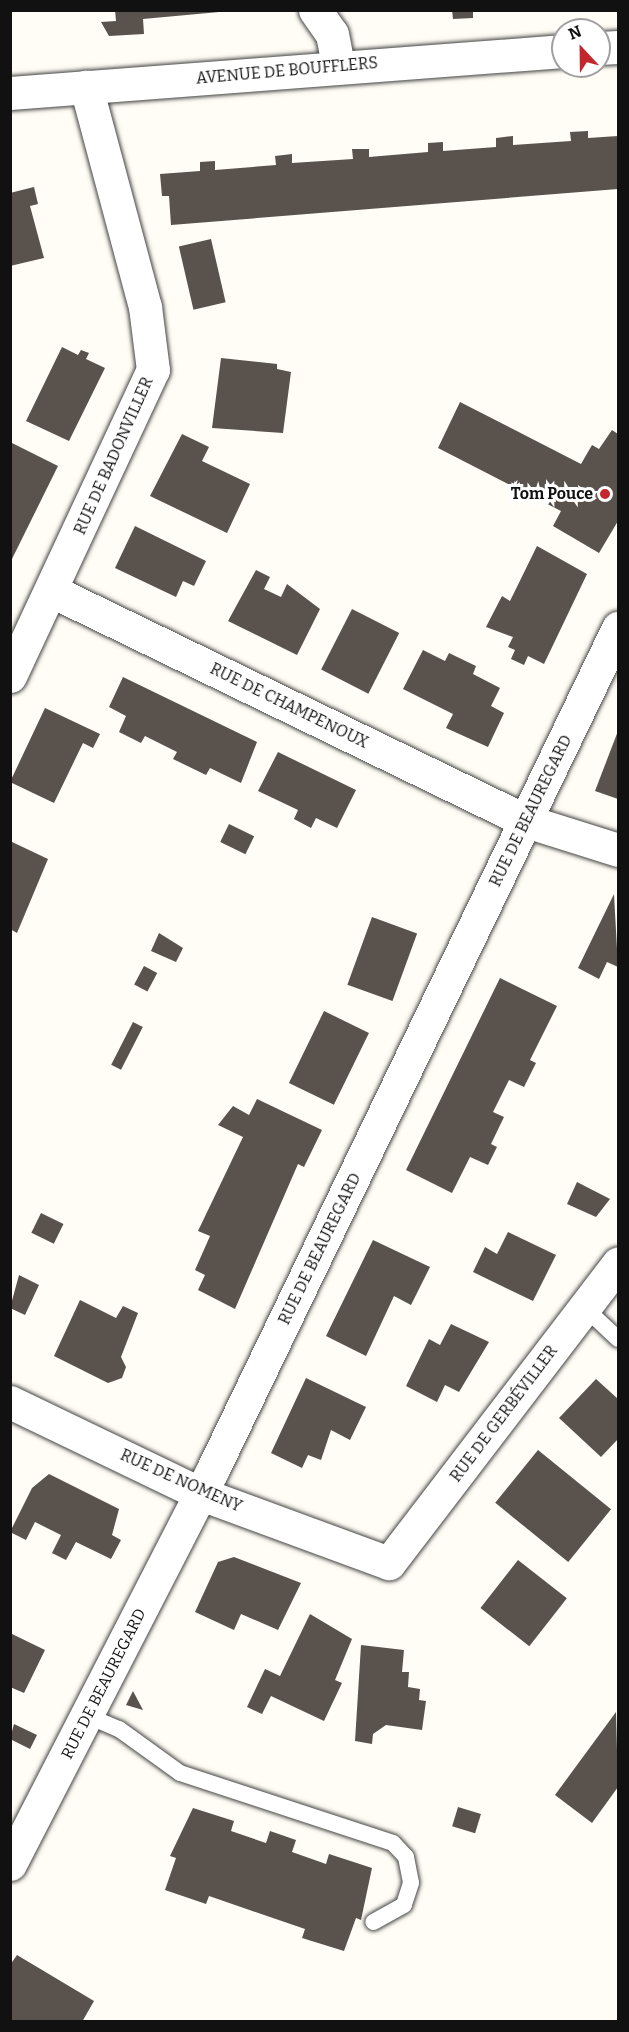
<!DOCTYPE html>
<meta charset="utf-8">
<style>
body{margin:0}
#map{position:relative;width:629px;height:2032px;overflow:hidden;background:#fffdf5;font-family:Bitter,serif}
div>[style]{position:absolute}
.building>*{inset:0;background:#5a524d;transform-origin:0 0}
.roads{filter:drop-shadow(0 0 2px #444) drop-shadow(0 0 2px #444)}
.service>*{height:16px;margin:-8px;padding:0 8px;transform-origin:8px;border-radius:8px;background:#fff}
.minor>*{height:33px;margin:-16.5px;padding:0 16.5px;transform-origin:16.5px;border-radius:16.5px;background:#fff}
.tertiary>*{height:33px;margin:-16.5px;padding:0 16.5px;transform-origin:16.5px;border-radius:16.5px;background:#fff}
.dots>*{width:16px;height:16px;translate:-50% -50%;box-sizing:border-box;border:3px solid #fff;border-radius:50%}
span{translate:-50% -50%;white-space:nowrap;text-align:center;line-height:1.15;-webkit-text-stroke:6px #fff;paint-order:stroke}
.street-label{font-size:16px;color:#111}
.poi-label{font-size:16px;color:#111;font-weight:700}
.right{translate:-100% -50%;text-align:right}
.frame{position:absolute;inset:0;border:12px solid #111;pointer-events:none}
.north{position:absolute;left:551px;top:18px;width:60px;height:60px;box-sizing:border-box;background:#fff;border:2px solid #a0a0a0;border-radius:50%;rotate:338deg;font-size:16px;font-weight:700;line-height:24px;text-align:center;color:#111}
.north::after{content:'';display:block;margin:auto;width:21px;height:27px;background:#c4262e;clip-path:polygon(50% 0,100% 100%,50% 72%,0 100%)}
</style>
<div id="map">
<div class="building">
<i style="clip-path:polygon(115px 10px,241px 10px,143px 19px,144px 34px,109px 36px,101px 22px,116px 21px)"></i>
<i style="clip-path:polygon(452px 10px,473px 10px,473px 18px,453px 19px)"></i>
<i style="clip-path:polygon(588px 131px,588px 138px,618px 136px,618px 189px,171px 225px,169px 196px,162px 196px,160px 174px,200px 171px,200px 162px,215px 161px,215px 170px,276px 165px,275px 156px,292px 154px,292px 163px,353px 159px,352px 149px,369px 149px,369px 157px,428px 152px,428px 143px,443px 142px,443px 151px,496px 147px,496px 138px,513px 136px,513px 145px,571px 141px,570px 132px)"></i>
<i style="clip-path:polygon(34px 187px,38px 204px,30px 206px,44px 258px,10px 266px,10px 193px)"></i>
<i style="left:211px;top:239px;width:65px;height:33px;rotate:77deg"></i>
<i style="clip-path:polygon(62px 347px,78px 355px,81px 350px,89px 353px,86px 359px,105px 368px,69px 441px,26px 421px)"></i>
<i style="clip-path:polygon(221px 358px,277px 364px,277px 369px,291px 372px,283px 433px,212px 428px)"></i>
<i style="clip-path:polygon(460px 402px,581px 464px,592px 445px,599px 449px,612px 430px,618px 434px,618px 521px,599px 553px,553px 526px,561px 511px,438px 448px)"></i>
<i style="clip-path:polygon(182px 434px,209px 447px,202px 461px,250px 484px,227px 533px,150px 496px)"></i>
<i style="clip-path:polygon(10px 442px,58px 466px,10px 563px)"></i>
<i style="clip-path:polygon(135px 526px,206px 561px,194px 586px,183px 581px,176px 597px,115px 568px)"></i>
<i style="clip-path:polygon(537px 546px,587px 574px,544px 664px,528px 656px,524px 665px,511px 659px,515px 650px,508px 647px,513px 637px,486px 627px,502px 596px,510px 601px)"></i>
<i style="clip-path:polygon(256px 570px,270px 577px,264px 589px,281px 597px,287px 584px,320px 609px,297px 655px,228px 621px)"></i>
<i style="left:352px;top:609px;width:53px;height:68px;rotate:27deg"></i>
<i style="clip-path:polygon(423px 650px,445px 661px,449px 653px,476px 666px,473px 674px,500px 688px,491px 706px,504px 713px,488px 747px,446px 728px,453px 714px,403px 689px)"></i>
<i style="clip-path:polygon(123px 677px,257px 742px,241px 783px,210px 768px,206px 775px,173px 759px,177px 752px,145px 736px,141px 743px,119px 732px,126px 716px,109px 707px)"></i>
<i style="clip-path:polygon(45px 708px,100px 734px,93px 748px,83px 743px,54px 803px,10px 782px)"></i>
<i style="clip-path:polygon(618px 731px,618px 799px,595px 791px)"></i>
<i style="clip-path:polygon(278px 752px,356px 790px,337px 828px,316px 818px,311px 828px,294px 819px,298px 810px,258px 791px)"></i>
<i style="left:229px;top:824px;width:28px;height:20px;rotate:26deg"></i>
<i style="clip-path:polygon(10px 841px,48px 859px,17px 933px,10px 929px)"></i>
<i style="clip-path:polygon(614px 894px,618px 967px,607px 962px,599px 979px,578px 968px)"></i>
<i style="left:372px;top:917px;width:48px;height:72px;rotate:20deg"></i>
<i style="clip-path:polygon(159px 933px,183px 948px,176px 962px,151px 951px)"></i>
<i style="left:144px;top:966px;width:15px;height:21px;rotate:28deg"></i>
<i style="clip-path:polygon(500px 978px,557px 1006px,530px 1060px,536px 1063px,524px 1087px,509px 1080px,493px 1112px,504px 1117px,491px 1144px,497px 1147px,488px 1165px,470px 1157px,452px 1193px,406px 1170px)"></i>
<i style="left:324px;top:1011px;width:50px;height:80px;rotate:26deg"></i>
<i style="left:133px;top:1022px;width:11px;height:48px;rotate:27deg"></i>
<i style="clip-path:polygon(257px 1099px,322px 1130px,304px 1167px,298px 1164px,235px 1309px,198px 1290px,205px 1275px,195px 1270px,210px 1236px,198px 1231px,243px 1137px,218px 1125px,233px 1106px,249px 1115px)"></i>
<i style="clip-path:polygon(577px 1182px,610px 1199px,596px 1217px,567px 1204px)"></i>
<i style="left:41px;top:1213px;width:25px;height:22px;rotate:26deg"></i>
<i style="clip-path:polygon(508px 1232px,556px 1255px,533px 1301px,473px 1272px,485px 1247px,497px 1254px)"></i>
<i style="clip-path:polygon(373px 1240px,430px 1267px,411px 1305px,394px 1296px,366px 1356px,326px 1336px)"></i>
<i style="clip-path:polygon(19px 1275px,39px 1285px,25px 1315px,10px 1308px)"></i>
<i style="clip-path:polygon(80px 1300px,116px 1318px,123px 1306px,138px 1313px,121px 1357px,126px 1367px,122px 1378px,108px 1383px,54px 1356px)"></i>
<i style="clip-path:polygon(451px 1324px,489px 1342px,459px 1392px,445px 1385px,437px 1402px,406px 1386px,429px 1339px,440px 1345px)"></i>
<i style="clip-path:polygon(306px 1378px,366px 1407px,350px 1440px,331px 1430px,321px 1460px,308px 1455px,302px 1468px,271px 1453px)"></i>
<i style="clip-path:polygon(596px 1379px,618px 1399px,618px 1439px,601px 1457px,559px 1418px)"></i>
<i style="left:538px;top:1450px;width:94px;height:68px;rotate:39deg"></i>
<i style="clip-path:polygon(49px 1474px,119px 1509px,112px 1535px,121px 1540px,111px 1559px,76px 1542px,66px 1560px,52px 1553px,61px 1535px,35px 1522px,26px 1540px,10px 1532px,32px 1488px)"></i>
<i style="clip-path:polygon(234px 1557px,301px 1583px,278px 1630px,241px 1614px,234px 1630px,195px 1612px,218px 1562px)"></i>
<i style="left:518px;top:1560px;width:62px;height:61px;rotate:38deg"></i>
<i style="clip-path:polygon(310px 1614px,352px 1639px,335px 1680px,342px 1683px,324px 1721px,271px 1696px,262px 1714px,247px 1707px,265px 1669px,280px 1676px)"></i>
<i style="clip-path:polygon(10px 1633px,45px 1650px,24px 1693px,10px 1687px)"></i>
<i style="clip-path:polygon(361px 1645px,404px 1650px,402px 1672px,409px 1672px,408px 1687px,420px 1689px,419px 1700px,426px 1701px,422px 1730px,386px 1725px,373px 1734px,372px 1744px,355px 1741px)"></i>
<i style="clip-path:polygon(133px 1691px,143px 1710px,126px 1705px)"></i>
<i style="clip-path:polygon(616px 1712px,618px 1787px,592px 1823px,555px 1795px)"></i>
<i style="clip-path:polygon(14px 1724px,37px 1735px,30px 1749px,10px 1739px)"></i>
<i style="left:458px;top:1807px;width:24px;height:20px;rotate:17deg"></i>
<i style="clip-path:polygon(193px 1808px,234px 1821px,231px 1831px,266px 1843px,270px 1831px,296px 1840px,292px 1852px,326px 1864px,329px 1854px,372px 1868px,361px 1920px,356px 1918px,344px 1951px,302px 1938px,305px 1929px,209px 1896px,206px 1904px,165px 1890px,176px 1858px,170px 1856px)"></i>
<i style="clip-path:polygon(17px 1955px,94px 2001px,82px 2022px,10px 2022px,10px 1965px)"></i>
</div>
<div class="roads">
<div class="service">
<i style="left:585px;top:1308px;width:45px;rotate:43.2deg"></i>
<i style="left:88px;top:1716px;width:34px;rotate:23deg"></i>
<i style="left:119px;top:1729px;width:75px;rotate:35.8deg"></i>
<i style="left:180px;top:1773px;width:224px;rotate:18.2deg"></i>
<i style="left:393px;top:1843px;width:19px;rotate:47deg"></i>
<i style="left:406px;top:1857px;width:26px;rotate:79deg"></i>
<i style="left:411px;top:1883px;width:23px;rotate:108deg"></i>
<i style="left:404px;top:1905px;width:35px;rotate:151deg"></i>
</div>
<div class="minor">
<i style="left:315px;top:10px;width:29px;rotate:55deg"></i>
<i style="left:332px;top:34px;width:33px;rotate:79deg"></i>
<i style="left:52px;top:591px;width:527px;rotate:25.88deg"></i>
<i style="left:526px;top:821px;width:96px;rotate:17.5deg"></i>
<i style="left:10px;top:676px;width:338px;rotate:-65deg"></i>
<i style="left:153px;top:370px;width:64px;rotate:-97.2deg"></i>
<i style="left:145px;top:307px;width:228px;rotate:-105deg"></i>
<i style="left:10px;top:1402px;width:212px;rotate:25.7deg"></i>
<i style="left:201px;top:1494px;width:200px;rotate:20.2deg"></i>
<i style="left:389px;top:1563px;width:377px;rotate:-52.6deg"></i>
<i style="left:10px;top:1864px;width:442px;rotate:-62.8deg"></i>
<i style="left:212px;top:1471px;width:936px;rotate:-64.28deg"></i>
</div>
<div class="tertiary">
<i style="left:599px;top:48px;width:19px;rotate:-3deg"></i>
<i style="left:10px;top:93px;width:555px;rotate:-4.34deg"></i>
</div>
</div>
<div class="dots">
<i style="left:605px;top:494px;background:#c4262e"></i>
</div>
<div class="street-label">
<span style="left:287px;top:71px;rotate:-5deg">AVENUE DE BOUFFLERS</span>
<span style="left:114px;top:456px;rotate:-66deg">RUE DE BADONVILLER</span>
<span style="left:289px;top:706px;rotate:26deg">RUE DE CHAMPENOUX</span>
<span style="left:531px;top:811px;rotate:-64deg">RUE DE BEAUREGARD</span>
<span style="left:320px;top:1249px;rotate:-64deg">RUE DE BEAUREGARD</span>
<span style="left:504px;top:1414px;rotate:-53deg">RUE DE GERBÉVILLER</span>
<span style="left:181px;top:1481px;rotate:24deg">RUE DE NOMENY</span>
<span style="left:104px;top:1684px;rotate:-63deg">RUE DE BEAUREGARD</span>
</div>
<div class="poi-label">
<span class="right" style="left:593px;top:494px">Tom Pouce</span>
</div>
<div class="frame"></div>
<div class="north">N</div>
</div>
